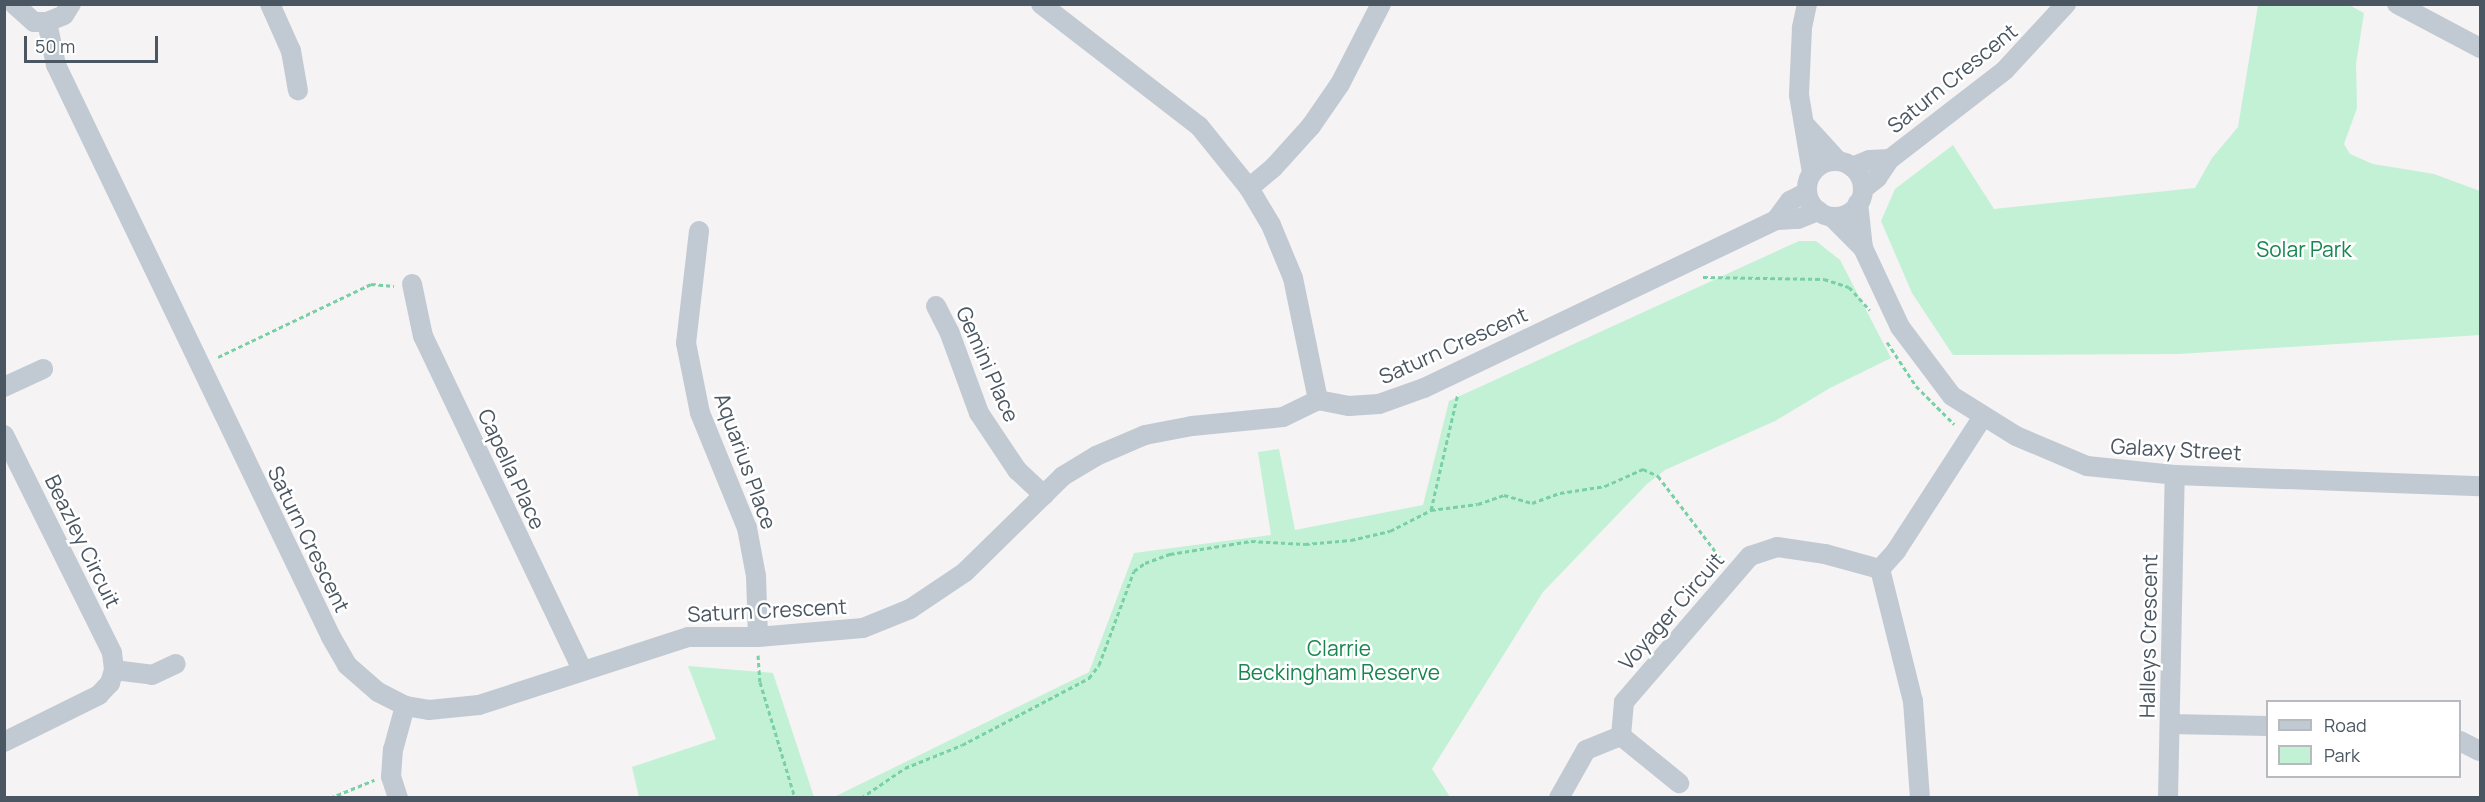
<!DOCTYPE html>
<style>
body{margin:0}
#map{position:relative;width:2485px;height:802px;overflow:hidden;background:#f5f3f3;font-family:Manrope,sans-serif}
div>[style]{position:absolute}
.green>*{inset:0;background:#c3f1d5}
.path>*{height:3px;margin-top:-1.5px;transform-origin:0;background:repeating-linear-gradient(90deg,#7ad0a6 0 4.5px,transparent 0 7.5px)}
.minor>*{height:20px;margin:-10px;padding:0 10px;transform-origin:10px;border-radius:10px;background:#c1cad2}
.minor>.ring{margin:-10px;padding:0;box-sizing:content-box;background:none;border:20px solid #c1cad2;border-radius:50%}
span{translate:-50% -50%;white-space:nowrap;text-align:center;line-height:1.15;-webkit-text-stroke:5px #fff;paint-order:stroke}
.street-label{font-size:21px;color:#4a5661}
.park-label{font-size:21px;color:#17864f}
.frame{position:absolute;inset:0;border:6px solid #4a5661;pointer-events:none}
.legend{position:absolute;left:2266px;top:700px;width:195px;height:78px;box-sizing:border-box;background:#fff;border:2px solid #b7bbc0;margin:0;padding:8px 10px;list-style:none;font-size:18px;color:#4a5661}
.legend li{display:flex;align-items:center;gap:12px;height:30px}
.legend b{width:30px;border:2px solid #b7bbc0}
.scale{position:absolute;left:24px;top:36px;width:134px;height:27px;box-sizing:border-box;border:3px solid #4a5661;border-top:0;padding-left:8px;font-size:18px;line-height:21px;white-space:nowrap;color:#4a5661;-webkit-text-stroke:4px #fff;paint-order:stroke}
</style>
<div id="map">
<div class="green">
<i style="clip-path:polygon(2258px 5px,2349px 5px,2364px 13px,2356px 64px,2357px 108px,2344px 144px,2350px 154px,2373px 164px,2434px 174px,2480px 191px,2480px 335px,2179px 354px,1953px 355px,1912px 293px,1881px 221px,1895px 189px,1953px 145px,1994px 209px,2195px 188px,2212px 158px,2238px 127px)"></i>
<i style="clip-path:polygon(1799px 241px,1816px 241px,1840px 260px,1891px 358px,1830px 388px,1775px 421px,1665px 470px,1647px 484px,1543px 592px,1432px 769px,1450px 797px,834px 797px,1089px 672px,1134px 553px,1271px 535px,1258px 452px,1279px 449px,1295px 530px,1423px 505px,1449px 401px)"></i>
<i style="clip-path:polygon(688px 666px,773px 673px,814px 797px,639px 797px,632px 767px,716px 739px)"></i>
</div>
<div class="path">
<i style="left:1703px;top:277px;width:121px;rotate:0.9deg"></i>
<i style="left:1824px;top:279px;width:26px;rotate:18deg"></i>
<i style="left:1849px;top:287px;width:31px;rotate:48deg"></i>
<i style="left:1887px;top:342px;width:53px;rotate:56.6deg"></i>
<i style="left:1916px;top:386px;width:54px;rotate:45deg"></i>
<i style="left:218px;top:357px;width:170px;rotate:-25.5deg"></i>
<i style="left:371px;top:284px;width:23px;rotate:5deg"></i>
<i style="left:1431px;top:510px;width:47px;rotate:-7.3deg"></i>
<i style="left:1478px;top:504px;width:28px;rotate:-19deg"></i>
<i style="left:1504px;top:495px;width:29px;rotate:16deg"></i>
<i style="left:1532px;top:503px;width:30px;rotate:-20deg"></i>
<i style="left:1560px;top:493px;width:46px;rotate:-8.8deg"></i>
<i style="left:1605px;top:486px;width:42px;rotate:-24.1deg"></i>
<i style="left:1643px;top:469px;width:17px;rotate:25deg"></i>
<i style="left:1658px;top:476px;width:106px;rotate:52.7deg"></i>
<i style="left:758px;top:655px;width:27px;rotate:86deg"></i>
<i style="left:760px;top:682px;width:121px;rotate:73.2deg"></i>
<i style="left:330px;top:798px;width:48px;rotate:-22.2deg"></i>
<i style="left:861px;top:798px;width:53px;rotate:-34.3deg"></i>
<i style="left:905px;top:768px;width:61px;rotate:-22deg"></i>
<i style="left:962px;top:745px;width:144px;rotate:-27.8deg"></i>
<i style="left:1089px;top:678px;width:16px;rotate:-52deg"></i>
<i style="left:1099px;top:665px;width:100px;rotate:-69.6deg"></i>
<i style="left:1134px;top:571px;width:14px;rotate:-36deg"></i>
<i style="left:1145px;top:563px;width:27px;rotate:-20deg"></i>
<i style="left:1170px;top:554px;width:82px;rotate:-9.1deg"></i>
<i style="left:1251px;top:541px;width:54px;rotate:3.2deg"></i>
<i style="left:1305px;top:544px;width:46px;rotate:-5deg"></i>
<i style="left:1351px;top:540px;width:40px;rotate:-13deg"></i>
<i style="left:1390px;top:531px;width:46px;rotate:-27.1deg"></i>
<i style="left:1431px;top:510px;width:120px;rotate:-77deg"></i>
</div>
<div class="minor">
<i style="left:14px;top:4px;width:27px;rotate:42deg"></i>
<i style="left:34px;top:22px;width:13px"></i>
<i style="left:47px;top:22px;width:18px;rotate:-22deg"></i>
<i style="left:64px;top:15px;width:13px;rotate:-58deg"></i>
<i style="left:270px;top:4px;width:51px;rotate:65.9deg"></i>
<i style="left:291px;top:51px;width:40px;rotate:80deg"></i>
<i style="left:1041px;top:4px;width:200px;rotate:37.7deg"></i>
<i style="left:1199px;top:126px;width:80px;rotate:51.1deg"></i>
<i style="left:1249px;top:188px;width:43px;rotate:59.3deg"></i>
<i style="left:1271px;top:225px;width:57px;rotate:67.5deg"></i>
<i style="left:1293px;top:278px;width:125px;rotate:78.4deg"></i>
<i style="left:1807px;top:4px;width:25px;rotate:102deg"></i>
<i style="left:1802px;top:28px;width:67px;rotate:92.6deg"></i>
<i style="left:1799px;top:95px;width:79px;rotate:80.5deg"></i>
<i style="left:2397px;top:4px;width:94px;rotate:27.9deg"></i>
<i style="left:47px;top:22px;width:44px;rotate:78.2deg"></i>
<i style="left:56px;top:65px;width:635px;rotate:64.32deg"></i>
<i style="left:331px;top:637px;width:32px;rotate:60deg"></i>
<i style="left:347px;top:665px;width:41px;rotate:41.1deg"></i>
<i style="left:378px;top:692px;width:30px;rotate:27deg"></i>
<i style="left:405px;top:706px;width:24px;rotate:9deg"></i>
<i style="left:429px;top:710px;width:50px;rotate:-5.7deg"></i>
<i style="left:479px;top:705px;width:220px;rotate:-18deg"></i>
<i style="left:688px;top:637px;width:70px"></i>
<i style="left:758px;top:637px;width:105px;rotate:-4.9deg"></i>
<i style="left:863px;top:628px;width:51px;rotate:-22deg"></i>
<i style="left:910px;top:609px;width:66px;rotate:-33.9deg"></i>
<i style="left:965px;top:572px;width:137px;rotate:-44.4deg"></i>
<i style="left:1063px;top:476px;width:39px;rotate:-31deg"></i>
<i style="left:1096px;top:456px;width:53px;rotate:-23.2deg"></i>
<i style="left:1145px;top:435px;width:48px;rotate:-10.8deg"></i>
<i style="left:1192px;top:426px;width:91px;rotate:-5.6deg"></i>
<i style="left:1283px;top:417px;width:39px;rotate:-26deg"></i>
<i style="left:1318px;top:400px;width:32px;rotate:11deg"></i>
<i style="left:1349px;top:406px;width:30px;rotate:-4deg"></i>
<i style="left:1379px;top:404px;width:48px;rotate:-19.6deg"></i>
<i style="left:1424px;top:388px;width:390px;rotate:-25.5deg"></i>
<i style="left:1776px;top:220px;width:22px;rotate:-3deg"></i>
<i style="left:1798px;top:219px;width:22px;rotate:-22deg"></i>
<i style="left:1807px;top:127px;width:46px;rotate:47.6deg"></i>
<i class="ring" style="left:1807px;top:161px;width:36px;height:36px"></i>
<i style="left:1852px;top:167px;width:18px;rotate:-22deg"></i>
<i style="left:1869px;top:160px;width:21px;rotate:-3deg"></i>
<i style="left:1249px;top:188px;width:31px;rotate:-40deg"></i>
<i style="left:1273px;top:168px;width:57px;rotate:-47.9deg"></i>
<i style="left:1311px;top:126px;width:51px;rotate:-55.4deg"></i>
<i style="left:1340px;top:84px;width:90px;rotate:-62.9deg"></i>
<i style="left:1863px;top:189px;width:18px;rotate:-38deg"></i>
<i style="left:1877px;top:178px;width:23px;rotate:-56deg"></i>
<i style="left:1890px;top:159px;width:145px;rotate:-37.7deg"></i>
<i style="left:2005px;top:70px;width:90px;rotate:-47.3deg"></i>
<i style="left:1858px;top:203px;width:45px;rotate:83.7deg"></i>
<i style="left:1832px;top:217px;width:44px;rotate:45deg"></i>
<i style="left:1863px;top:248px;width:87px;rotate:64.9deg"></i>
<i style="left:1900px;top:327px;width:86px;rotate:53deg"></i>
<i style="left:1952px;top:396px;width:75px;rotate:32deg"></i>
<i style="left:2016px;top:436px;width:77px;rotate:22.9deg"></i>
<i style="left:2087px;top:466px;width:88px;rotate:5.8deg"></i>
<i style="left:2175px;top:475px;width:305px;rotate:2.1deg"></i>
<i style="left:1776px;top:220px;width:24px;rotate:-54deg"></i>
<i style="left:1790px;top:201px;width:19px;rotate:-28deg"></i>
<i style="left:699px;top:231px;width:113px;rotate:96.6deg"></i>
<i style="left:686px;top:343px;width:71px;rotate:78.7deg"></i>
<i style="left:700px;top:413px;width:124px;rotate:67.8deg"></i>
<i style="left:747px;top:528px;width:49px;rotate:79.4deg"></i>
<i style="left:756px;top:576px;width:61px;rotate:88.1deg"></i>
<i style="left:412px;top:284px;width:53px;rotate:78.1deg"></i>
<i style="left:423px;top:336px;width:370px;rotate:64.5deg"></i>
<i style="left:936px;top:306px;width:28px;rotate:63deg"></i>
<i style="left:949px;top:331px;width:87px;rotate:69.9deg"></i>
<i style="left:979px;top:413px;width:69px;rotate:56.3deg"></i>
<i style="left:1017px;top:470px;width:37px;rotate:43deg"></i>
<i style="left:4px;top:387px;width:43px;rotate:-24.8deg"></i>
<i style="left:4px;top:435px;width:243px;rotate:63.6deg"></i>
<i style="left:112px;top:653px;width:17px;rotate:83deg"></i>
<i style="left:114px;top:670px;width:14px;rotate:107deg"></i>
<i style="left:110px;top:683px;width:16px;rotate:133deg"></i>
<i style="left:99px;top:695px;width:106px;rotate:153.7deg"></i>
<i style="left:1880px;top:569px;width:136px;rotate:76deg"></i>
<i style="left:1913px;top:701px;width:97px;rotate:85.9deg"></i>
<i style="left:1880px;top:569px;width:24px;rotate:-48deg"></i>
<i style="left:1896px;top:551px;width:158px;rotate:-57.1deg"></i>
<i style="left:114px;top:670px;width:38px;rotate:7deg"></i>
<i style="left:152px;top:675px;width:26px;rotate:-25deg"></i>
<i style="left:2170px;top:724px;width:98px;rotate:1.2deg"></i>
<i style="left:1621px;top:736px;width:75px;rotate:39deg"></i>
<i style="left:2460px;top:741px;width:22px;rotate:27deg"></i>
<i style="left:398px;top:798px;width:22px;rotate:-108deg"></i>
<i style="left:391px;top:777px;width:27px;rotate:-86deg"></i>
<i style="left:393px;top:750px;width:46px;rotate:-74.7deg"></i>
<i style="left:1559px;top:798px;width:55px;rotate:-60.6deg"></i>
<i style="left:1586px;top:750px;width:38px;rotate:-22deg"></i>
<i style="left:1621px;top:736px;width:34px;rotate:-85deg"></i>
<i style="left:1624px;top:702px;width:193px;rotate:-49.2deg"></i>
<i style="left:1750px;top:556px;width:28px;rotate:-18deg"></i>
<i style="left:1777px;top:547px;width:49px;rotate:8.3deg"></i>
<i style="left:1825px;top:554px;width:57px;rotate:15.3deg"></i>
<i style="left:2168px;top:798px;width:323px;rotate:-88.8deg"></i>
</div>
<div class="street-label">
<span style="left:1952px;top:78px;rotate:-39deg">Saturn Crescent</span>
<span style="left:1453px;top:345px;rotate:-24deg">Saturn Crescent</span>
<span style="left:988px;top:364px;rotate:66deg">Gemini Place</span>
<span style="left:2176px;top:449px;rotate:3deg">Galaxy Street</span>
<span style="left:746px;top:461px;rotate:70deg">Aquarius Place</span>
<span style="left:512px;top:469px;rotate:65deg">Capella Place</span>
<span style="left:309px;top:539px;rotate:64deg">Saturn Crescent</span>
<span style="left:83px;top:541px;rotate:64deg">Beazley Circuit</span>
<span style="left:767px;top:610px;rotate:-3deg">Saturn Crescent</span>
<span style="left:1671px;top:611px;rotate:-49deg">Voyager Circuit</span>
<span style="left:2148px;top:636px;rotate:-89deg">Halleys Crescent</span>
</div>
<div class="park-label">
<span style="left:2304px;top:249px">Solar Park</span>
<span style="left:1339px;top:660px">Clarrie<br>Beckingham Reserve</span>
</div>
<div class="frame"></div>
<ul class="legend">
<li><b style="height:8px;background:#c1cad2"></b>Road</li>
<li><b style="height:16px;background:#c3f1d5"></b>Park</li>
</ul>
<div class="scale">50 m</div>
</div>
